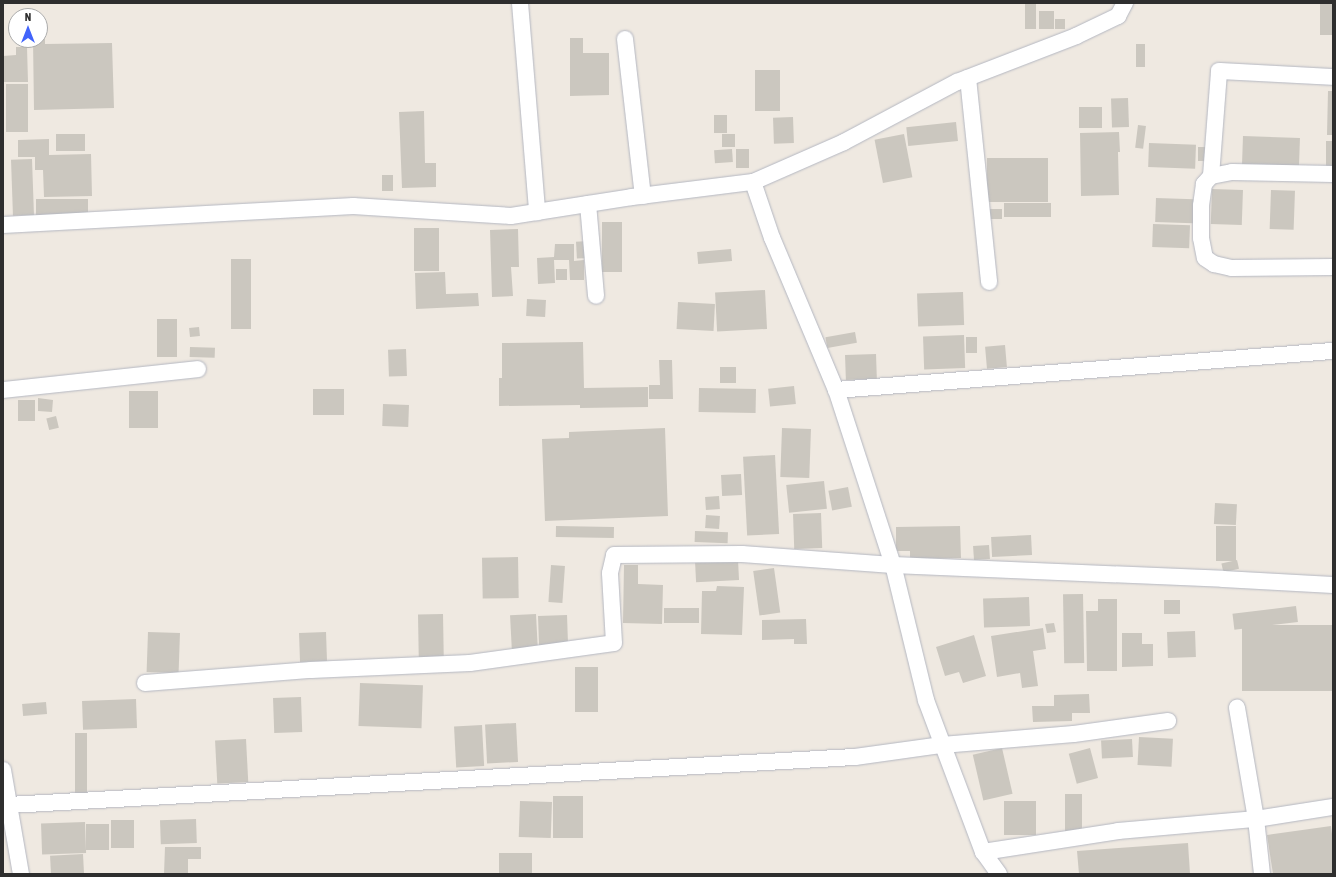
<!DOCTYPE html>
<style>
body{margin:0}
#map{position:relative;width:1336px;height:877px;overflow:hidden;background:#efe9e1;font-family:"Asap Condensed",sans-serif}
div>[style]{position:absolute}
.building>*{inset:0;background:#cbc7bf;transform-origin:0 0}
.roads{filter:drop-shadow(0 0 1px #b4b7c1) drop-shadow(0 0 1px #b4b7c1)}
.minor>*{height:16px;margin:-8px;padding:0 8px;transform-origin:8px;border-radius:8px;background:#fff}
span{translate:-50% -50%;white-space:nowrap;text-align:center;line-height:1.15;-webkit-text-stroke:4px #fff;paint-order:stroke}
.frame{position:absolute;inset:0;border:4px solid #2e2e2e;pointer-events:none}
.north{position:absolute;left:8px;top:8px;width:40px;height:40px;box-sizing:border-box;background:#fff;border:1px solid #ababab;border-radius:50%;rotate:0deg;font-size:11px;font-weight:700;line-height:16px;text-align:center;color:#2e2e2e}
.north::after{content:'';display:block;margin:auto;width:14px;height:18px;background:#4264fb;clip-path:polygon(50% 0,100% 100%,50% 72%,0 100%)}
</style>
<div id="map">
<div class="building">
<i style="left:1025px;top:3px;width:11px;height:26px"></i>
<i style="left:1320px;top:3px;width:13px;height:32px"></i>
<i style="left:1039px;top:11px;width:15px;height:18px"></i>
<i style="left:1055px;top:19px;width:10px;height:10px"></i>
<i style="clip-path:polygon(40px 31px,45px 31px,45px 44px,112px 43px,114px 108px,34px 110px,33px 40px,40px 40px)"></i>
<i style="clip-path:polygon(570px 38px,583px 38px,583px 53px,609px 53px,609px 95px,570px 96px)"></i>
<i style="left:1136px;top:44px;width:9px;height:23px"></i>
<i style="clip-path:polygon(16px 47px,27px 47px,28px 82px,3px 82px,3px 56px,16px 55px)"></i>
<i style="left:755px;top:70px;width:25px;height:41px"></i>
<i style="left:6px;top:84px;width:22px;height:48px"></i>
<i style="clip-path:polygon(1328px 91px,1333px 91px,1333px 135px,1327px 135px)"></i>
<i style="left:1128px;top:98px;width:29px;height:17px;rotate:88deg"></i>
<i style="left:1102px;top:107px;width:21px;height:23px;rotate:90deg"></i>
<i style="clip-path:polygon(424px 111px,425px 163px,436px 163px,436px 187px,402px 188px,399px 112px)"></i>
<i style="left:727px;top:115px;width:18px;height:13px;rotate:90deg"></i>
<i style="left:793px;top:117px;width:26px;height:20px;rotate:88deg"></i>
<i style="left:956px;top:122px;width:19px;height:50px;rotate:84deg"></i>
<i style="left:1138px;top:125px;width:8px;height:23px;rotate:7deg"></i>
<i style="clip-path:polygon(1119px 132px,1120px 152px,1118px 152px,1119px 195px,1081px 196px,1080px 133px)"></i>
<i style="left:56px;top:134px;width:29px;height:17px"></i>
<i style="left:722px;top:134px;width:13px;height:13px"></i>
<i style="left:904px;top:134px;width:44px;height:30px;rotate:79deg"></i>
<i style="left:1243px;top:136px;width:57px;height:34px;rotate:2deg"></i>
<i style="clip-path:polygon(49px 139px,49px 155px,91px 154px,92px 196px,44px 197px,43px 170px,35px 170px,35px 157px,18px 157px,18px 140px)"></i>
<i style="left:1326px;top:141px;width:7px;height:32px"></i>
<i style="left:1149px;top:143px;width:47px;height:24px;rotate:2deg"></i>
<i style="left:1198px;top:147px;width:10px;height:14px"></i>
<i style="left:732px;top:149px;width:13px;height:18px;rotate:86deg"></i>
<i style="left:736px;top:149px;width:13px;height:19px"></i>
<i style="left:987px;top:158px;width:61px;height:44px"></i>
<i style="left:32px;top:159px;width:56px;height:21px;rotate:88deg"></i>
<i style="left:382px;top:175px;width:11px;height:16px"></i>
<i style="left:1212px;top:189px;width:31px;height:35px;rotate:2deg"></i>
<i style="left:1271px;top:190px;width:24px;height:39px;rotate:2deg"></i>
<i style="left:1156px;top:198px;width:38px;height:24px;rotate:2deg"></i>
<i style="left:88px;top:199px;width:16px;height:52px;rotate:90deg"></i>
<i style="left:1051px;top:203px;width:14px;height:47px;rotate:90deg"></i>
<i style="left:990px;top:209px;width:12px;height:10px"></i>
<i style="left:602px;top:222px;width:20px;height:50px"></i>
<i style="left:1153px;top:224px;width:37px;height:23px;rotate:2deg"></i>
<i style="left:414px;top:228px;width:25px;height:43px"></i>
<i style="clip-path:polygon(518px 229px,519px 267px,511px 267px,513px 296px,492px 297px,490px 230px)"></i>
<i style="left:588px;top:241px;width:17px;height:12px;rotate:87deg"></i>
<i style="clip-path:polygon(555px 244px,574px 244px,574px 261px,584px 260px,584px 280px,570px 280px,569px 260px,554px 260px,555px 283px,538px 284px,537px 258px,554px 257px)"></i>
<i style="left:731px;top:249px;width:12px;height:34px;rotate:85deg"></i>
<i style="left:231px;top:259px;width:20px;height:70px"></i>
<i style="left:556px;top:269px;width:11px;height:11px"></i>
<i style="clip-path:polygon(445px 272px,446px 294px,478px 293px,479px 306px,416px 309px,415px 273px)"></i>
<i style="left:765px;top:290px;width:39px;height:50px;rotate:87deg"></i>
<i style="left:963px;top:292px;width:33px;height:46px;rotate:88deg"></i>
<i style="left:527px;top:299px;width:19px;height:17px;rotate:3deg"></i>
<i style="left:678px;top:302px;width:37px;height:27px;rotate:3deg"></i>
<i style="left:157px;top:319px;width:20px;height:38px"></i>
<i style="left:199px;top:327px;width:9px;height:10px;rotate:84deg"></i>
<i style="left:855px;top:332px;width:11px;height:30px;rotate:80deg"></i>
<i style="left:964px;top:335px;width:33px;height:41px;rotate:88deg"></i>
<i style="left:966px;top:337px;width:11px;height:16px"></i>
<i style="clip-path:polygon(583px 342px,584px 388px,648px 387px,648px 407px,580px 408px,580px 405px,499px 406px,499px 378px,502px 378px,502px 343px)"></i>
<i style="left:1005px;top:345px;width:22px;height:20px;rotate:85deg"></i>
<i style="left:190px;top:347px;width:25px;height:10px;rotate:2deg"></i>
<i style="left:406px;top:349px;width:27px;height:18px;rotate:88deg"></i>
<i style="left:876px;top:354px;width:25px;height:31px;rotate:88deg"></i>
<i style="clip-path:polygon(659px 360px,672px 360px,673px 399px,649px 399px,649px 385px,660px 385px)"></i>
<i style="left:720px;top:367px;width:16px;height:16px"></i>
<i style="left:794px;top:386px;width:18px;height:26px;rotate:84deg"></i>
<i style="left:699px;top:388px;width:57px;height:24px;rotate:1deg"></i>
<i style="left:344px;top:389px;width:26px;height:31px;rotate:90deg"></i>
<i style="left:129px;top:391px;width:29px;height:37px"></i>
<i style="clip-path:polygon(38px 398px,53px 400px,52px 412px,38px 411px)"></i>
<i style="left:18px;top:400px;width:17px;height:21px"></i>
<i style="left:383px;top:404px;width:26px;height:22px;rotate:2deg"></i>
<i style="left:56px;top:416px;width:12px;height:10px;rotate:76deg"></i>
<i style="clip-path:polygon(665px 428px,668px 516px,545px 521px,542px 439px,569px 438px,569px 432px)"></i>
<i style="left:782px;top:428px;width:29px;height:49px;rotate:2deg"></i>
<i style="left:775px;top:455px;width:79px;height:32px;rotate:87deg"></i>
<i style="left:741px;top:474px;width:21px;height:20px;rotate:87deg"></i>
<i style="left:824px;top:481px;width:28px;height:38px;rotate:84deg"></i>
<i style="left:848px;top:487px;width:20px;height:20px;rotate:79deg"></i>
<i style="left:719px;top:496px;width:13px;height:14px;rotate:86deg"></i>
<i style="left:1215px;top:503px;width:22px;height:21px;rotate:3deg"></i>
<i style="left:821px;top:513px;width:35px;height:28px;rotate:88deg"></i>
<i style="left:706px;top:515px;width:14px;height:13px;rotate:4deg"></i>
<i style="left:556px;top:526px;width:58px;height:11px;rotate:1deg"></i>
<i style="clip-path:polygon(960px 526px,961px 558px,910px 559px,910px 551px,896px 551px,896px 527px)"></i>
<i style="left:1216px;top:526px;width:20px;height:35px"></i>
<i style="left:695px;top:531px;width:33px;height:11px;rotate:2deg"></i>
<i style="left:1031px;top:535px;width:20px;height:40px;rotate:87deg"></i>
<i style="left:989px;top:545px;width:14px;height:16px;rotate:86deg"></i>
<i style="left:518px;top:557px;width:41px;height:36px;rotate:89deg"></i>
<i style="left:738px;top:560px;width:20px;height:43px;rotate:87deg"></i>
<i style="left:1237px;top:560px;width:9px;height:16px;rotate:77deg"></i>
<i style="left:551px;top:565px;width:14px;height:37px;rotate:4deg"></i>
<i style="clip-path:polygon(624px 565px,638px 565px,638px 584px,663px 585px,662px 624px,623px 623px)"></i>
<i style="left:774px;top:568px;width:45px;height:21px;rotate:82deg"></i>
<i style="clip-path:polygon(717px 586px,744px 587px,742px 635px,701px 634px,702px 591px,716px 591px)"></i>
<i style="left:1083px;top:594px;width:69px;height:20px;rotate:89deg"></i>
<i style="left:1029px;top:597px;width:29px;height:46px;rotate:88deg"></i>
<i style="clip-path:polygon(1098px 599px,1117px 599px,1117px 671px,1087px 671px,1086px 611px,1098px 611px)"></i>
<i style="left:1164px;top:600px;width:16px;height:14px"></i>
<i style="left:1296px;top:606px;width:16px;height:64px;rotate:83deg"></i>
<i style="left:699px;top:608px;width:15px;height:35px;rotate:90deg"></i>
<i style="left:443px;top:614px;width:45px;height:25px;rotate:89deg"></i>
<i style="left:536px;top:614px;width:36px;height:26px;rotate:87deg"></i>
<i style="left:567px;top:615px;width:32px;height:29px;rotate:88deg"></i>
<i style="clip-path:polygon(806px 619px,807px 644px,794px 644px,794px 639px,762px 640px,762px 620px)"></i>
<i style="clip-path:polygon(1054px 623px,1056px 632px,1047px 633px,1045px 624px)"></i>
<i style="left:1333px;top:625px;width:66px;height:91px;rotate:90deg"></i>
<i style="clip-path:polygon(1043px 628px,1046px 649px,1033px 651px,1038px 686px,1022px 688px,1020px 673px,997px 677px,991px 636px)"></i>
<i style="left:1195px;top:631px;width:26px;height:28px;rotate:88deg"></i>
<i style="left:148px;top:632px;width:32px;height:40px;rotate:2deg"></i>
<i style="left:326px;top:632px;width:29px;height:27px;rotate:88deg"></i>
<i style="clip-path:polygon(1122px 633px,1142px 633px,1142px 644px,1153px 644px,1153px 666px,1122px 667px)"></i>
<i style="clip-path:polygon(974px 635px,986px 676px,963px 683px,959px 672px,945px 676px,936px 647px)"></i>
<i style="left:575px;top:667px;width:23px;height:45px"></i>
<i style="left:360px;top:683px;width:63px;height:43px;rotate:2deg"></i>
<i style="clip-path:polygon(1089px 694px,1090px 713px,1072px 713px,1072px 721px,1033px 722px,1032px 706px,1054px 706px,1054px 695px)"></i>
<i style="left:301px;top:697px;width:35px;height:28px;rotate:88deg"></i>
<i style="left:136px;top:699px;width:29px;height:54px;rotate:88deg"></i>
<i style="left:46px;top:702px;width:12px;height:24px;rotate:85deg"></i>
<i style="left:516px;top:723px;width:39px;height:31px;rotate:87deg"></i>
<i style="left:482px;top:725px;width:41px;height:28px;rotate:87deg"></i>
<i style="left:75px;top:733px;width:12px;height:62px"></i>
<i style="left:1139px;top:737px;width:34px;height:28px;rotate:3deg"></i>
<i style="left:246px;top:739px;width:43px;height:31px;rotate:87deg"></i>
<i style="left:1132px;top:739px;width:18px;height:31px;rotate:87deg"></i>
<i style="left:1002px;top:748px;width:47px;height:30px;rotate:77deg"></i>
<i style="left:1090px;top:748px;width:31px;height:22px;rotate:75deg"></i>
<i style="left:1065px;top:794px;width:17px;height:38px"></i>
<i style="left:553px;top:796px;width:30px;height:42px"></i>
<i style="left:520px;top:801px;width:32px;height:36px;rotate:2deg"></i>
<i style="left:1004px;top:801px;width:32px;height:34px"></i>
<i style="left:196px;top:819px;width:24px;height:36px;rotate:88deg"></i>
<i style="left:111px;top:820px;width:23px;height:28px"></i>
<i style="left:85px;top:822px;width:31px;height:44px;rotate:88deg"></i>
<i style="left:109px;top:824px;width:26px;height:23px;rotate:90deg"></i>
<i style="clip-path:polygon(1331px 826px,1333px 842px,1333px 874px,1273px 874px,1267px 835px)"></i>
<i style="clip-path:polygon(1188px 843px,1190px 874px,1079px 874px,1077px 851px)"></i>
<i style="clip-path:polygon(165px 847px,201px 847px,201px 859px,188px 859px,188px 874px,164px 874px)"></i>
<i style="left:532px;top:853px;width:21px;height:33px;rotate:90deg"></i>
<i style="left:83px;top:854px;width:20px;height:33px;rotate:87deg"></i>
</div>
<div class="roads">
<div class="minor">
<i style="left:520px;top:3px;width:210px;rotate:85.3deg"></i>
<i style="left:625px;top:39px;width:158px;rotate:83.5deg"></i>
<i style="left:968px;top:78px;width:205px;rotate:84.1deg"></i>
<i style="left:1333px;top:174px;width:101px;rotate:-178.9deg"></i>
<i style="left:1232px;top:172px;width:21px;rotate:169deg"></i>
<i style="left:1211px;top:176px;width:11px;rotate:131deg"></i>
<i style="left:1204px;top:184px;width:22px;rotate:98deg"></i>
<i style="left:1201px;top:206px;width:32px;rotate:90deg"></i>
<i style="left:1201px;top:238px;width:20px;rotate:79deg"></i>
<i style="left:1205px;top:258px;width:11px;rotate:34deg"></i>
<i style="left:1214px;top:264px;width:18px;rotate:13deg"></i>
<i style="left:1232px;top:268px;width:101px;rotate:-0.6deg"></i>
<i style="left:1211px;top:176px;width:105px;rotate:-85.6deg"></i>
<i style="left:1219px;top:71px;width:114px;rotate:3deg"></i>
<i style="left:588px;top:204px;width:92px;rotate:85deg"></i>
<i style="left:3px;top:225px;width:351px;rotate:-3.1deg"></i>
<i style="left:353px;top:206px;width:158px;rotate:3.6deg"></i>
<i style="left:511px;top:216px;width:122px;rotate:-8.9deg"></i>
<i style="left:632px;top:197px;width:122px;rotate:-7.1deg"></i>
<i style="left:3px;top:390px;width:196px;rotate:-6.1deg"></i>
<i style="left:836px;top:390px;width:499px;rotate:-4.5deg"></i>
<i style="left:145px;top:683px;width:167px;rotate:-4.5deg"></i>
<i style="left:311px;top:670px;width:159px;rotate:-2.5deg"></i>
<i style="left:470px;top:663px;width:145px;rotate:-7.9deg"></i>
<i style="left:614px;top:643px;width:70px;rotate:-93.3deg"></i>
<i style="left:610px;top:573px;width:18px;rotate:-77deg"></i>
<i style="left:614px;top:555px;width:128px;rotate:-0.4deg"></i>
<i style="left:742px;top:554px;width:151px;rotate:4.2deg"></i>
<i style="left:893px;top:565px;width:330px;rotate:2.4deg"></i>
<i style="left:1223px;top:579px;width:110px;rotate:3.1deg"></i>
<i style="left:3px;top:770px;width:106px;rotate:80.2deg"></i>
<i style="left:9px;top:805px;width:847px;rotate:-3.25deg"></i>
<i style="left:855px;top:757px;width:88px;rotate:-7.9deg"></i>
<i style="left:942px;top:745px;width:132px;rotate:-4.8deg"></i>
<i style="left:1074px;top:734px;width:95px;rotate:-7.9deg"></i>
<i style="left:983px;top:852px;width:137px;rotate:-8.8deg"></i>
<i style="left:1118px;top:831px;width:139px;rotate:-5deg"></i>
<i style="left:1256px;top:819px;width:113px;rotate:-99.7deg"></i>
<i style="left:999px;top:874px;width:27px;rotate:-126deg"></i>
<i style="left:983px;top:852px;width:162px;rotate:-110.6deg"></i>
<i style="left:926px;top:700px;width:139px;rotate:-103.7deg"></i>
<i style="left:893px;top:565px;width:184px;rotate:-108deg"></i>
<i style="left:836px;top:390px;width:165px;rotate:-112.8deg"></i>
<i style="left:772px;top:238px;width:59px;rotate:-108.7deg"></i>
<i style="left:753px;top:182px;width:99px;rotate:-23.7deg"></i>
<i style="left:844px;top:142px;width:128px;rotate:-28deg"></i>
<i style="left:957px;top:82px;width:128px;rotate:-21.1deg"></i>
<i style="left:1076px;top:36px;width:47px;rotate:-25.5deg"></i>
<i style="left:1118px;top:16px;width:15px;rotate:-62deg"></i>
<i style="left:1262px;top:874px;width:55px;rotate:-96.2deg"></i>
<i style="left:1256px;top:819px;width:78px;rotate:-8.9deg"></i>
</div>
</div>
<div class="frame"></div>
<div class="north">N</div>
</div>
